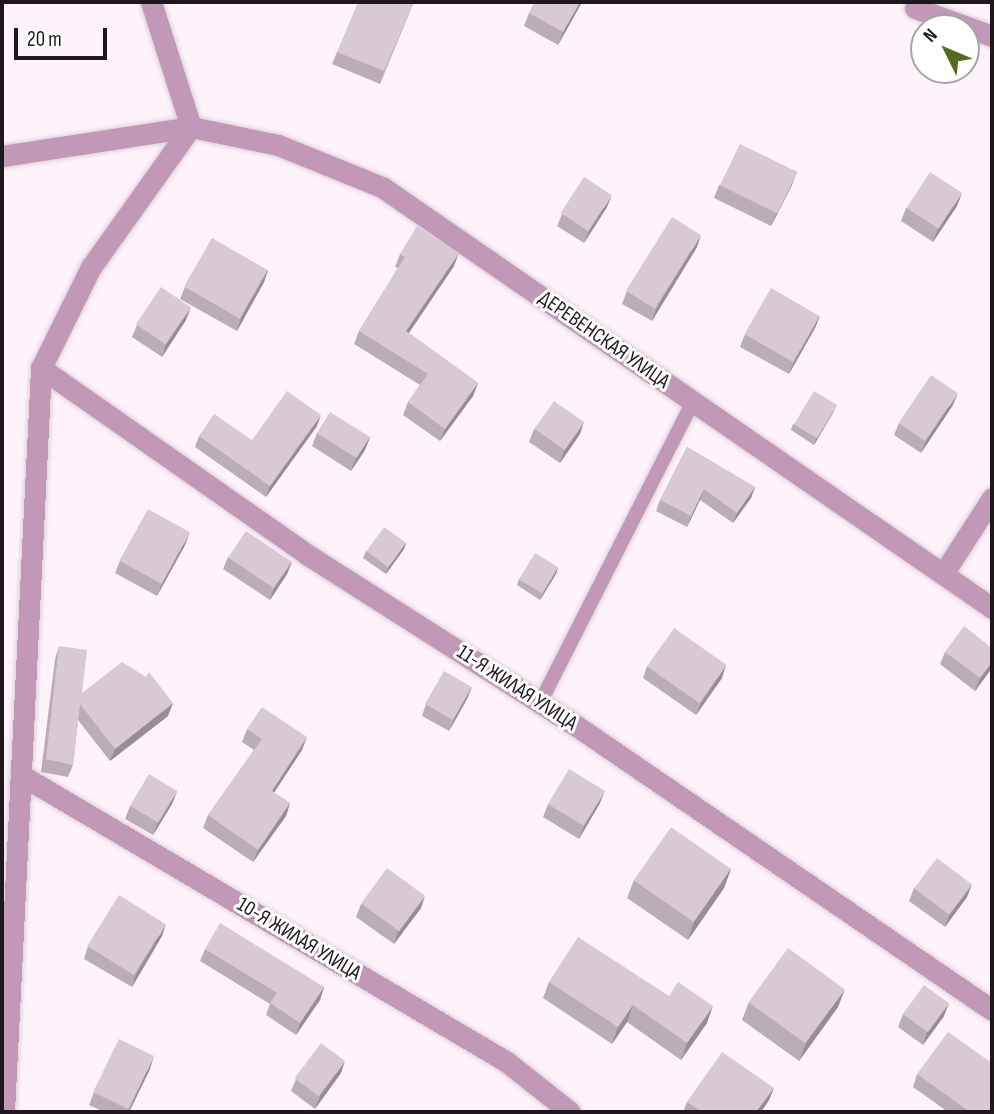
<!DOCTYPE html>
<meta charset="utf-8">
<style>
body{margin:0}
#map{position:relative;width:994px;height:1114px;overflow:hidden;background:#fff3fb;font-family:"Sofia Sans Condensed",sans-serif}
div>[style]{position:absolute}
.roads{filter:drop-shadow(0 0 2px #dbd0d7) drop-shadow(0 0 2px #dbd0d7)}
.lane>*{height:14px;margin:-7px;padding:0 7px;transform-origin:7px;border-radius:7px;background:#c298b7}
.street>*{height:21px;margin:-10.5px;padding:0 10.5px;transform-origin:10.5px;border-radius:10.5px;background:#c298b7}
.wall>*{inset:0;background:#baadb6}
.shaded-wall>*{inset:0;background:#978d94}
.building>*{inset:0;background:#d8c9d4;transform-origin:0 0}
span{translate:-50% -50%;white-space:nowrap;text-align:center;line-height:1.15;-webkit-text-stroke:6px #fff;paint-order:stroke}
.street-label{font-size:21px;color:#1e181c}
.frame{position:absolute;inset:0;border:4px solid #1e181c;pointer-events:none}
.north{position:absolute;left:910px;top:14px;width:70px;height:70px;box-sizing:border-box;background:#fff;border:2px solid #a5a3a4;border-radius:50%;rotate:313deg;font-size:19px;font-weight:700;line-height:28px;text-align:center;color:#1e181c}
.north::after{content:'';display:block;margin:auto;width:24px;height:32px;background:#526b1d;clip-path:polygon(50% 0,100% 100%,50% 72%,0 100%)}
.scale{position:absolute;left:14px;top:28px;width:93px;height:32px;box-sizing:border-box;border:4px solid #1e181c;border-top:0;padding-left:9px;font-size:21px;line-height:24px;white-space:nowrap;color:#1e181c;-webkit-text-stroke:5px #fff;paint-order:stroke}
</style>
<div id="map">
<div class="roads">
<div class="lane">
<i style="left:540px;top:703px;width:338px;rotate:-63.1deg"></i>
</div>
<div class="street">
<i style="left:151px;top:2px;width:131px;rotate:72.3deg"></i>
<i style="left:915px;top:8px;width:82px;rotate:20deg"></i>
<i style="left:2px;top:156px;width:191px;rotate:-8.7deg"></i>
<i style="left:191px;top:127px;width:89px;rotate:11.7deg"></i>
<i style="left:278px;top:145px;width:112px;rotate:22deg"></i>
<i style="left:382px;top:187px;width:741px;rotate:34.61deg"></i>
<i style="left:41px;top:368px;width:326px;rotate:35deg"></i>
<i style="left:308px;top:555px;width:320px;rotate:32.5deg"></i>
<i style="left:578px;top:727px;width:501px;rotate:34.36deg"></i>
<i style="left:943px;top:574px;width:90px;rotate:-57.2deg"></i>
<i style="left:21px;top:775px;width:564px;rotate:30.56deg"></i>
<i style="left:507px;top:1062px;width:80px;rotate:38.4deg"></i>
<i style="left:4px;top:1112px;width:745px;rotate:-87.15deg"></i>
<i style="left:41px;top:368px;width:113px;rotate:-63.7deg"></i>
<i style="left:91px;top:267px;width:172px;rotate:-54.5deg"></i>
</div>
</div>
<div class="wall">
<i style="clip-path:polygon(414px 2px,380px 84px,332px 64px,337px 52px)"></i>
<i style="clip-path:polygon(535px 2px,582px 2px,558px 45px,524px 26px,529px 13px)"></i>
<i style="clip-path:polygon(719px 185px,792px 185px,771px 226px,714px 198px)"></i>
<i style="clip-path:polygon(957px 206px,933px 242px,901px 221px,906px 208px)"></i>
<i style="clip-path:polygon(607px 207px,584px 243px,557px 226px,562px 214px)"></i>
<i style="clip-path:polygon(697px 247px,652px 321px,622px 304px,627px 291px)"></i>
<i style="clip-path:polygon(400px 254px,454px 266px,409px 333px,478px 383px,473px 396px,440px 441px,403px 415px,408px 402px,420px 385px,354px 344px,359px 331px,398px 268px,395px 267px)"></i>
<i style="clip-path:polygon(268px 270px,264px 282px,237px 331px,180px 299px,185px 287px)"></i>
<i style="clip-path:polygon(820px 316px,815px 328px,789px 374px,740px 347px,745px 334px)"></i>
<i style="clip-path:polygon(186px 320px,162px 357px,132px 337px,137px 325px)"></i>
<i style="clip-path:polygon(953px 405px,921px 453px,894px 435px,899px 423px)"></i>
<i style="clip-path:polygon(834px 411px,814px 445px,791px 430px,793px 424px)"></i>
<i style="clip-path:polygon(317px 426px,266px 497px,195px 447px,199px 436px,252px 440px)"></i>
<i style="clip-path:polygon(534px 429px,580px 434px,560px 463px,529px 442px)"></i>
<i style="clip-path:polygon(317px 433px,370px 437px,365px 450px,351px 471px,312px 446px)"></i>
<i style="clip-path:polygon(687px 447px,755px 487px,751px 498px,733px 523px,700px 500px,687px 527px,656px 511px,660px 500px)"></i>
<i style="clip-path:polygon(406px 543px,404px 549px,386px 574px,363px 558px,366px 551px)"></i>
<i style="clip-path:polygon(185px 545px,157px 596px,115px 573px,120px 561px)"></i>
<i style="clip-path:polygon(228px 557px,292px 562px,287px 574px,270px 600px,223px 569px)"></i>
<i style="clip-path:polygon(558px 567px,556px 574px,540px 600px,517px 585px,519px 579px)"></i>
<i style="clip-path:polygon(59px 646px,82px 693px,168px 716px,110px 761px,78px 720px,73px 765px,68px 777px,41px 772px,55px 659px)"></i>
<i style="clip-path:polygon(992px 648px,992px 668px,975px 691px,940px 664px,945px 652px)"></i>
<i style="clip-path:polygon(647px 666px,722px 678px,696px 715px,643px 678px)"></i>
<i style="clip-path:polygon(472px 687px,467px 699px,449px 731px,422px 716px,426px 704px)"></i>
<i style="clip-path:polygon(247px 729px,302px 750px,274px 793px,290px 803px,286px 816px,253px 862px,203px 828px,208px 815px,254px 750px,242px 742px)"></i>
<i style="clip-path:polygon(177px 791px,172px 804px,153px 835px,125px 819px,130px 806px)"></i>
<i style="clip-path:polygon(600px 803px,579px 839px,543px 817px,548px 804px)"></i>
<i style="clip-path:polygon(731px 869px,724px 888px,688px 940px,627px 898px,634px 880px)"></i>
<i style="clip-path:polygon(972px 884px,967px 897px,945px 927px,909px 901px,914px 888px)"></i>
<i style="clip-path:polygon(361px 904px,421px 908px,394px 944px,356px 917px)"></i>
<i style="clip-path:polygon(162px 936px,132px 987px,84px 959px,88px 946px)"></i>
<i style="clip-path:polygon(205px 949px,324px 987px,320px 1000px,296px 1035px,266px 1015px,270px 1004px,200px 961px)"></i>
<i style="clip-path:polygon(549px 982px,707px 1023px,681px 1060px,627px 1022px,612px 1044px,543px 998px)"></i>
<i style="clip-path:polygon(749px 1002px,838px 1007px,799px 1061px,742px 1020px)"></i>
<i style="clip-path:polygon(903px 1014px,944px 1016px,923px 1045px,898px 1027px)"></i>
<i style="clip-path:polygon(150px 1069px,129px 1112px,104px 1112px,89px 1105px,94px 1092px)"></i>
<i style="clip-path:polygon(341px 1073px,315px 1109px,291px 1091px,296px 1079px)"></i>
<i style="clip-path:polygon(917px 1074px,992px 1112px,948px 1112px,913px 1087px)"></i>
<i style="clip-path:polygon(774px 1088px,769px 1100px,761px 1112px,683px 1112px,687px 1102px)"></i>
</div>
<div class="shaded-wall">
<i style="clip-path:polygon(580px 2px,582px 2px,581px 4px,558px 45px,563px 32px)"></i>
<i style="clip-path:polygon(797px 172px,792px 185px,771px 226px,776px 214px)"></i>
<i style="clip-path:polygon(962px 193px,957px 206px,933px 242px,938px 229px)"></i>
<i style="clip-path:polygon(612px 195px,607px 207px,584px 243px,589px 231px)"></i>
<i style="clip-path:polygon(701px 235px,697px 247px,652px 321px,656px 309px)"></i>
<i style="clip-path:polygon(459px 253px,454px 266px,402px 343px,406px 331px)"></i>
<i style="clip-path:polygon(268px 270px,264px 282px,237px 331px,241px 318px)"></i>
<i style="clip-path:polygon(191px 307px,186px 320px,162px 357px,166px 344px)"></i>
<i style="clip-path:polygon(820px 316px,815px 328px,789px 374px,794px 362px)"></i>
<i style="clip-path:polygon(478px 383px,473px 396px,440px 441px,445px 429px)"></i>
<i style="clip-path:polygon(958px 393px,953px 405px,921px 453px,926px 441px)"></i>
<i style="clip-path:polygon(837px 405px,834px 411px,814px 445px,816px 438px)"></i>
<i style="clip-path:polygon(321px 415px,317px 426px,266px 497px,270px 486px)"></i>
<i style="clip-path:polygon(584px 422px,580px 434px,560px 463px,564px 451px)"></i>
<i style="clip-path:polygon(370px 437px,365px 450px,351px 471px,356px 458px)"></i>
<i style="clip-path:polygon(755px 487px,751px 498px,733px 523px,737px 513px)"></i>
<i style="clip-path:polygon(704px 489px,700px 500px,687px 527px,691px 516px)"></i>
<i style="clip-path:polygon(190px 532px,185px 545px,157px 596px,162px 584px)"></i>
<i style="clip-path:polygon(406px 543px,404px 549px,386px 574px,388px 568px)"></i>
<i style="clip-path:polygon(292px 562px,287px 574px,270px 600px,274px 588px)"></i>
<i style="clip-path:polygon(558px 567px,556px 574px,540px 600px,543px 593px)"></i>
<i style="clip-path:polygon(992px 662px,992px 668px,975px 691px,980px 678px)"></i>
<i style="clip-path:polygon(726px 665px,722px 678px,696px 715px,701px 703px)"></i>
<i style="clip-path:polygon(472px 687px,467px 699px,449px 731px,454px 719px)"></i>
<i style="clip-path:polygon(173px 703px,168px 716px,110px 761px,115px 749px)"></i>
<i style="clip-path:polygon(307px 737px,302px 750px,267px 803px,272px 791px)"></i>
<i style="clip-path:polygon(177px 791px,172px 804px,153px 835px,158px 822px)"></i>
<i style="clip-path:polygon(605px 791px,600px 803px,579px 839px,584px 826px)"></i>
<i style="clip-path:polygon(290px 803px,286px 816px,253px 862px,258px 850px)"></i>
<i style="clip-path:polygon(731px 869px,724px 888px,688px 940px,694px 922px)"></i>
<i style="clip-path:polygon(972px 884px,967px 897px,945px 927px,949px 915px)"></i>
<i style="clip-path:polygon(425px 896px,421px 908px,394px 944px,398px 932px)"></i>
<i style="clip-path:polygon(166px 924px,162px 936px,132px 987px,136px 974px)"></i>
<i style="clip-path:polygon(324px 987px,320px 1000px,296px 1035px,300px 1023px)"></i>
<i style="clip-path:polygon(845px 989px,838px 1007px,799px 1061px,806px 1043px)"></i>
<i style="clip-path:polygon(949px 1003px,944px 1016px,923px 1045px,927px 1032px)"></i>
<i style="clip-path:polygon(633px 1005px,627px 1022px,612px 1044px,618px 1027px)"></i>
<i style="clip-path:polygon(713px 1006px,707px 1023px,681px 1060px,687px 1043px)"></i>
<i style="clip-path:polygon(154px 1056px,150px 1069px,129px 1112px,128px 1112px)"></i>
<i style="clip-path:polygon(345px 1061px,341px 1073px,315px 1109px,320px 1096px)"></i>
<i style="clip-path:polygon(774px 1088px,769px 1100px,761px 1112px,756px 1112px)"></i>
</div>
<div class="building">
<i style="clip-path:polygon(358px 2px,414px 2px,384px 71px,337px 52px)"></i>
<i style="clip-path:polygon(535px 2px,580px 2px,563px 32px,529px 13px)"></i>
<i style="left:740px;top:144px;width:64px;height:46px;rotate:26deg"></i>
<i style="left:930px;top:172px;width:38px;height:43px;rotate:33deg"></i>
<i style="left:584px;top:177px;width:33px;height:43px;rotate:33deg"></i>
<i style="left:672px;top:217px;width:34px;height:87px;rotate:32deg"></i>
<i style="clip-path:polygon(417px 226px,459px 253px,406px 331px,478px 383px,445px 429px,408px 402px,428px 374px,359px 331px,405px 257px,400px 254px)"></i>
<i style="left:212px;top:238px;width:64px;height:56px;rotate:30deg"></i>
<i style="left:161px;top:287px;width:36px;height:45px;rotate:34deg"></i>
<i style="left:771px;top:288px;width:56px;height:53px;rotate:30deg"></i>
<i style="left:931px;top:375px;width:32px;height:58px;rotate:34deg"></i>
<i style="clip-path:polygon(287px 391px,321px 415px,270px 486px,199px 436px,214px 414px,252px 440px)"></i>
<i style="left:814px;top:391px;width:27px;height:39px;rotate:31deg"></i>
<i style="left:554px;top:401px;width:37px;height:34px;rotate:35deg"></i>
<i style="left:330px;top:412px;width:47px;height:25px;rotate:32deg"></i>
<i style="clip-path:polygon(687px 447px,755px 487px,737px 513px,704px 489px,691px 516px,660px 500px)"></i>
<i style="left:148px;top:509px;width:48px;height:59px;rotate:29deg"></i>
<i style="left:384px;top:527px;width:27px;height:30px;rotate:36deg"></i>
<i style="left:246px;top:531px;width:55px;height:32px;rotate:34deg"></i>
<i style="left:535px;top:553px;width:27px;height:31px;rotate:31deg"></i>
<i style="clip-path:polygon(964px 626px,992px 648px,992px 662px,980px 678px,945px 652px)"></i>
<i style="left:674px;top:628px;width:64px;height:47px;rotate:35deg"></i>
<i style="clip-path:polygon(59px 646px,87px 650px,82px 693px,122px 662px,146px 677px,149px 672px,173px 703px,115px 749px,80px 704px,73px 765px,46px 759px)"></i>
<i style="left:444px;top:671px;width:32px;height:38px;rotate:30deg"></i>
<i style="clip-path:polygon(262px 707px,307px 737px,272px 791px,290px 803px,258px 850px,208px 815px,262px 739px,247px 729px)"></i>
<i style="left:569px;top:769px;width:42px;height:41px;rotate:31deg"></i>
<i style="left:149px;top:774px;width:33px;height:37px;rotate:31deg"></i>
<i style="left:671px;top:827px;width:73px;height:65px;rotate:35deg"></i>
<i style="left:937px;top:858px;width:44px;height:38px;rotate:37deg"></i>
<i style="left:387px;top:868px;width:47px;height:44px;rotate:36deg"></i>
<i style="left:119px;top:895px;width:55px;height:60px;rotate:32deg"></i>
<i style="clip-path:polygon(220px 923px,324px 987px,300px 1023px,270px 1003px,277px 993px,205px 949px)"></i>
<i style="clip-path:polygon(578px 937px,669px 996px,678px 982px,713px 1006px,687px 1043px,633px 1005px,618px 1027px,549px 982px)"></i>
<i style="left:788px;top:948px;width:70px;height:67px;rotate:36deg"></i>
<i style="left:924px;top:985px;width:31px;height:36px;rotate:36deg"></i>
<i style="clip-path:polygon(948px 1032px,992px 1063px,992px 1112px,970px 1112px,917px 1074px)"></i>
<i style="left:119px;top:1039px;width:39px;height:59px;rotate:26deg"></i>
<i style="left:321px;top:1043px;width:30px;height:44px;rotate:37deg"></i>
<i style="clip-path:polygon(722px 1052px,774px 1088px,756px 1112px,702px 1112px,687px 1102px)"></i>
</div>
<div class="street-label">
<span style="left:604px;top:340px;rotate:35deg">ДЕРЕВЕНСКАЯ УЛИЦА</span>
<span style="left:517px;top:688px;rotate:33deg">11-Я ЖИЛАЯ УЛИЦА</span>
<span style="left:299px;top:939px;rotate:31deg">10-Я ЖИЛАЯ УЛИЦА</span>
</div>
<div class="frame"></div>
<div class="north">N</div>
<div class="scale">20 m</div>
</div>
